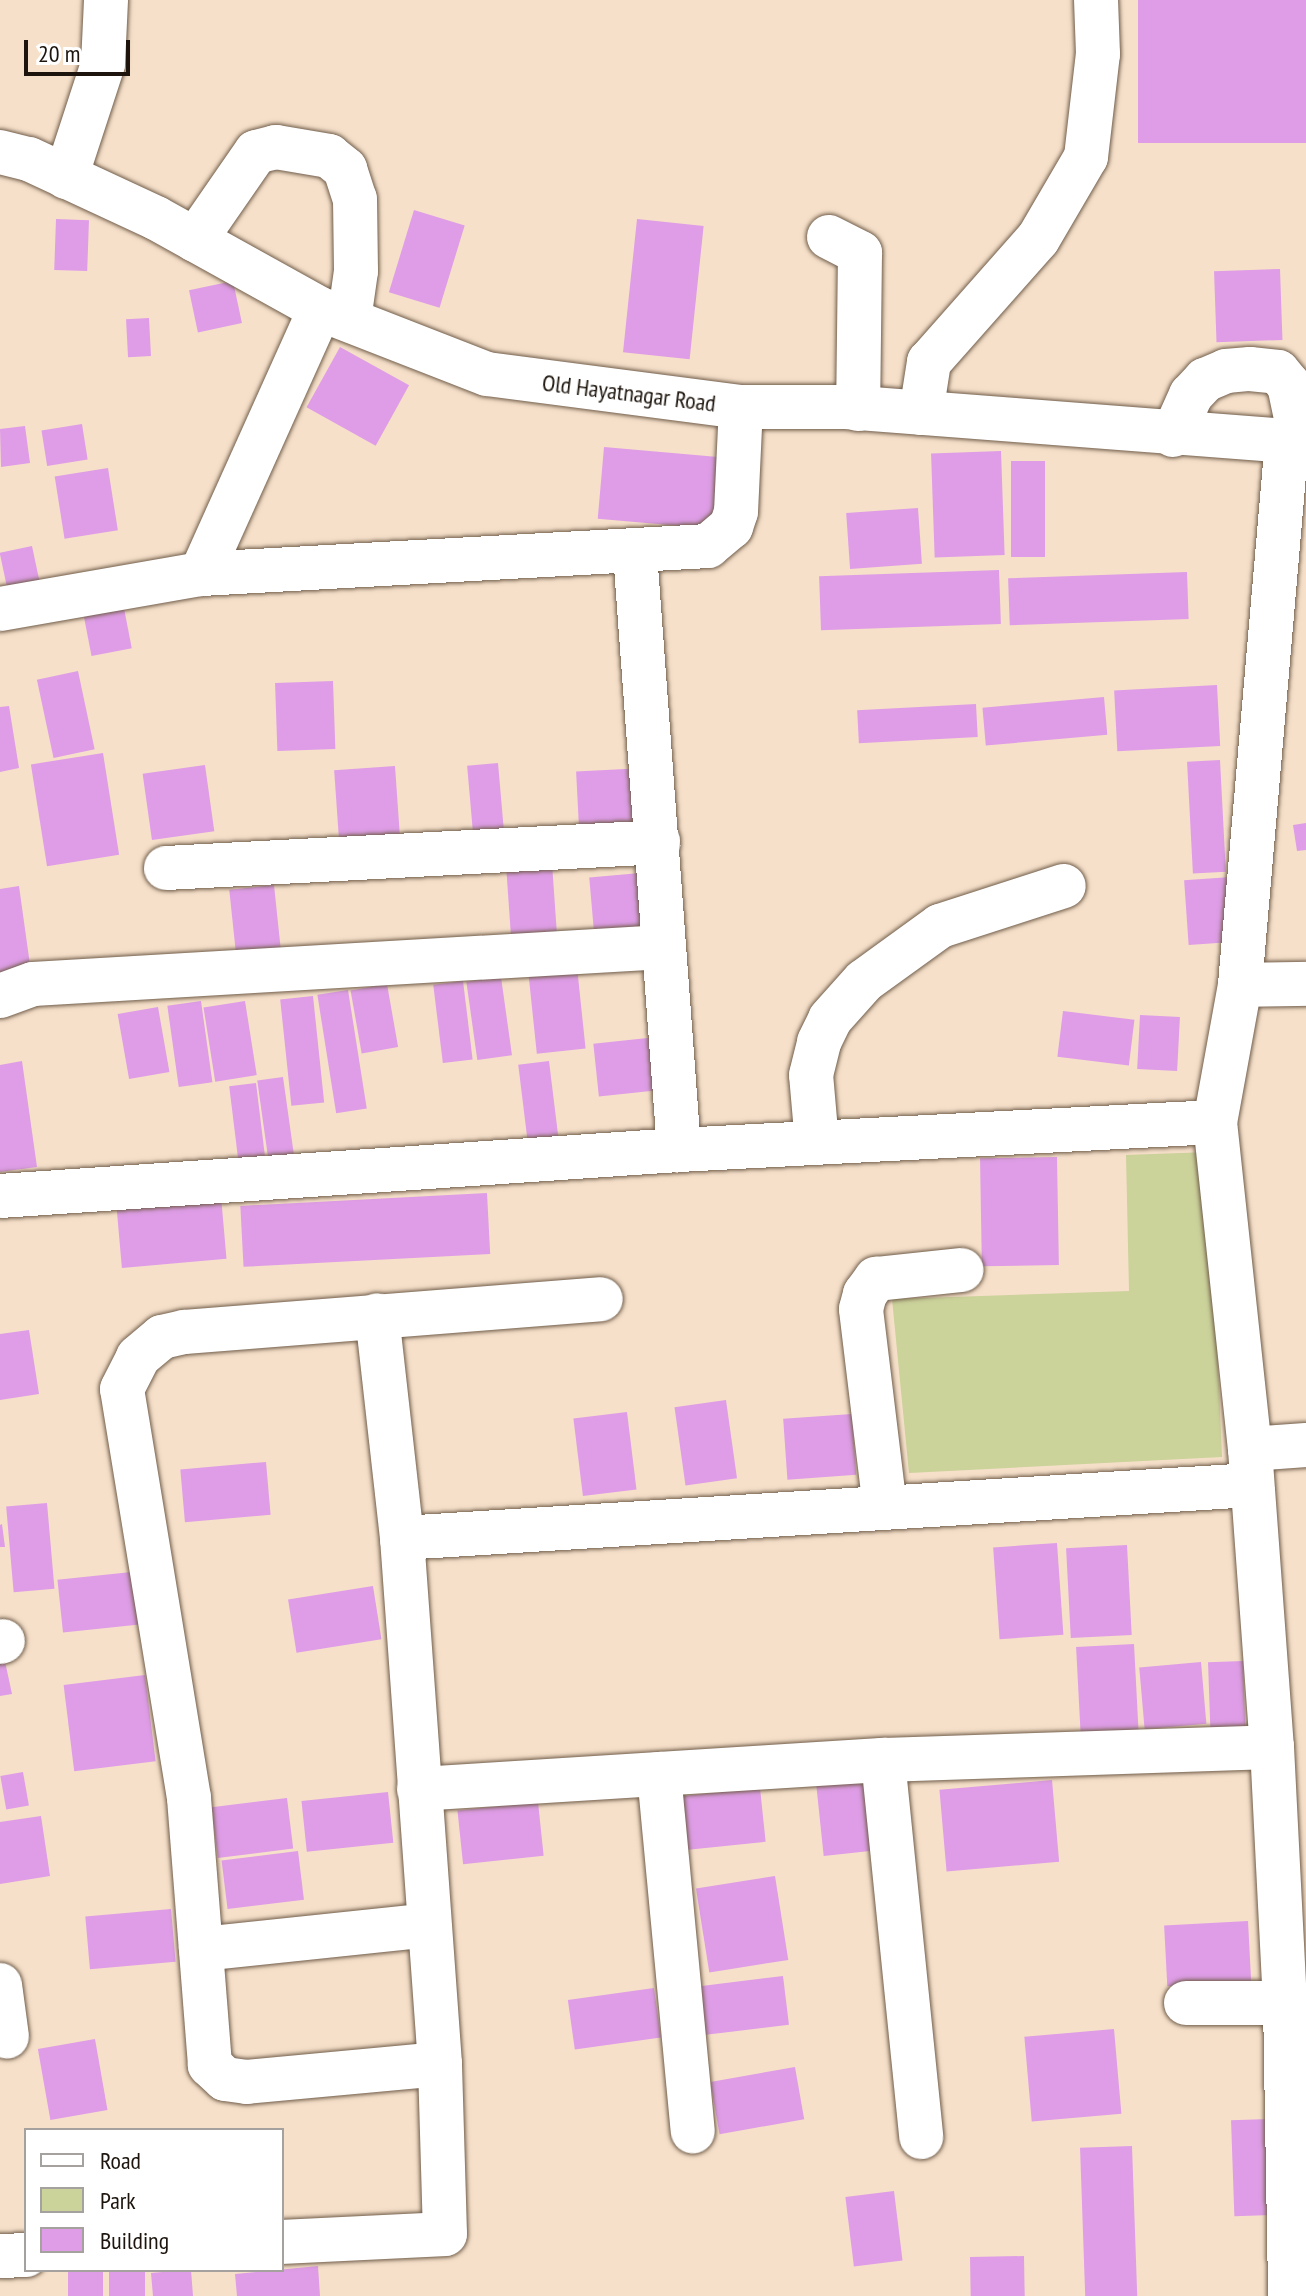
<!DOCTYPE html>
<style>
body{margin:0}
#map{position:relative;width:1306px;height:2296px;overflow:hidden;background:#f6e0ca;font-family:"PT Sans Narrow",sans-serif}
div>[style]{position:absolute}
.green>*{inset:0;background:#cbd29a}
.building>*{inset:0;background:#de9de6;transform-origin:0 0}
.roads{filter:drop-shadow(0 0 2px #705d4a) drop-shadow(0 0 2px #705d4a)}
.minor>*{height:44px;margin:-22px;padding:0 22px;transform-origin:22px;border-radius:22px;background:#fff}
span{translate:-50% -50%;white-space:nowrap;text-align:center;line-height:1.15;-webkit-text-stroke:6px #fff;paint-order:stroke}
.street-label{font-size:24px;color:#1d150d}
.legend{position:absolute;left:24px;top:2128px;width:260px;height:144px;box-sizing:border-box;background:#fff;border:2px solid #a5a19e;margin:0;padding:10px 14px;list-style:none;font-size:24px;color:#1d150d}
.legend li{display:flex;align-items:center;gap:16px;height:40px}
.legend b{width:40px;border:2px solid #a5a19e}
.scale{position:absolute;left:24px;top:40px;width:106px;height:36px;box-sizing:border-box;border:4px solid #1d150d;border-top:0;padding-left:10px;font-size:24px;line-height:28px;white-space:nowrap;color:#1d150d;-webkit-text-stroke:6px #fff;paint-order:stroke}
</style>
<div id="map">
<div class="green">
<i style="clip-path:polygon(1209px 1152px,1222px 1457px,909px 1473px,892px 1299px,1129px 1291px,1126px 1155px)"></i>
</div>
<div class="building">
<i style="left:1138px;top:0;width:168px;height:143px"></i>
<i style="left:414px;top:210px;width:53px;height:86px;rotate:17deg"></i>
<i style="left:56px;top:219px;width:33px;height:51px;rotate:2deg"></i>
<i style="left:637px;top:219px;width:67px;height:134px;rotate:6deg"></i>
<i style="left:1280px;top:269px;width:71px;height:66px;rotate:88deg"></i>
<i style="left:233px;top:281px;width:43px;height:45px;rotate:78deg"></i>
<i style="left:149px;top:318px;width:38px;height:23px;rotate:87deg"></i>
<i style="left:340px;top:347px;width:79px;height:69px;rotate:29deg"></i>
<i style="left:82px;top:424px;width:36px;height:41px;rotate:81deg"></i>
<i style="clip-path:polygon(25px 426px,30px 463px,1px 467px,0 429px)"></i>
<i style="left:604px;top:447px;width:123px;height:72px;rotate:5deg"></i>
<i style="left:1001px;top:451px;width:104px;height:70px;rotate:88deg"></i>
<i style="left:1011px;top:461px;width:34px;height:96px"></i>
<i style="left:108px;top:468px;width:63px;height:54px;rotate:81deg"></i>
<i style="left:918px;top:508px;width:56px;height:72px;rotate:86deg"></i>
<i style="left:32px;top:546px;width:45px;height:33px;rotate:78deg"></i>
<i style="left:999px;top:570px;width:54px;height:180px;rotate:88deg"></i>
<i style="left:1187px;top:572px;width:47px;height:179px;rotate:88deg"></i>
<i style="left:123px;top:603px;width:46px;height:41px;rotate:79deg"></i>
<i style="left:78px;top:671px;width:80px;height:42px;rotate:78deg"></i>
<i style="left:333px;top:681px;width:68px;height:58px;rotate:88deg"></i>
<i style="left:1217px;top:685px;width:61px;height:103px;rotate:87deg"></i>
<i style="left:1104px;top:697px;width:38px;height:122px;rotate:85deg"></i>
<i style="left:976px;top:704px;width:33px;height:119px;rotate:87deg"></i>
<i style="clip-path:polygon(9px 706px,19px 768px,0 772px,0 707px)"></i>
<i style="left:103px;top:753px;width:103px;height:73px;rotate:81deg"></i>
<i style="left:1220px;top:760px;width:112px;height:33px;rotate:87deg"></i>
<i style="left:498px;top:763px;width:75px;height:31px;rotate:85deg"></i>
<i style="left:205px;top:765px;width:67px;height:63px;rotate:82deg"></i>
<i style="left:395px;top:766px;width:81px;height:61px;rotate:86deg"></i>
<i style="left:645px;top:768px;width:59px;height:69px;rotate:87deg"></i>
<i style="clip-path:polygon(1306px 823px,1306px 850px,1297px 851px,1293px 825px)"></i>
<i style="left:551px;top:849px;width:90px;height:46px;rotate:86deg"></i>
<i style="left:651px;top:872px;width:57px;height:62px;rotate:85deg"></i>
<i style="left:1231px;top:877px;width:65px;height:47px;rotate:86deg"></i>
<i style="left:274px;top:885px;width:77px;height:45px;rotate:84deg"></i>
<i style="clip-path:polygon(19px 886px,31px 972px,0 977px,0 889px)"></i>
<i style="left:577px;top:967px;width:82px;height:49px;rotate:84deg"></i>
<i style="left:501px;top:977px;width:79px;height:35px;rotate:82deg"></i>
<i style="left:463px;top:981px;width:79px;height:30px;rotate:83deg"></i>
<i style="left:387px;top:984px;width:64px;height:37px;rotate:80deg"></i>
<i style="left:348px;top:990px;width:120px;height:31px;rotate:81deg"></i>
<i style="left:313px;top:996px;width:107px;height:33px;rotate:84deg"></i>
<i style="left:201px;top:1001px;width:82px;height:34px;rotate:82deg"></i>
<i style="left:245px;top:1001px;width:75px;height:42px;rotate:81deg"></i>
<i style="left:158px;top:1007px;width:66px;height:41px;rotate:80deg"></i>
<i style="left:1063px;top:1011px;width:72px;height:46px;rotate:7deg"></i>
<i style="left:1140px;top:1015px;width:40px;height:54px;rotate:3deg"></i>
<i style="left:657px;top:1037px;width:53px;height:64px;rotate:84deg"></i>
<i style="clip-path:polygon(22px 1061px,37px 1167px,0 1172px,0 1065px)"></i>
<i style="left:549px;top:1061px;width:79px;height:31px;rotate:83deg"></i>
<i style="left:283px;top:1077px;width:83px;height:26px;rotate:82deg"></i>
<i style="left:256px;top:1083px;width:80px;height:27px;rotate:83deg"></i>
<i style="left:1057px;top:1157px;width:108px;height:77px;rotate:89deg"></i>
<i style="left:487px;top:1193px;width:61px;height:247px;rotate:87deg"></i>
<i style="left:221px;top:1196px;width:63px;height:105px;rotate:85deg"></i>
<i style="clip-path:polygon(29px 1330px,39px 1394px,0 1400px,0 1334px)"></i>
<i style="left:726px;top:1400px;width:79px;height:52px;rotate:82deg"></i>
<i style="left:627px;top:1412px;width:78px;height:54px;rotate:83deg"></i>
<i style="left:852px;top:1414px;width:61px;height:69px;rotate:86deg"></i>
<i style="left:266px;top:1462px;width:53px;height:86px;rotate:85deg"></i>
<i style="left:47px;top:1503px;width:86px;height:41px;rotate:85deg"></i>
<i style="clip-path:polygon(2px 1524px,5px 1547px,0 1547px,0 1525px)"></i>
<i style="left:1057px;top:1543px;width:92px;height:64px;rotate:86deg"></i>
<i style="left:1127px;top:1545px;width:90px;height:61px;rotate:87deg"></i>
<i style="left:141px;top:1571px;width:53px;height:84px;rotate:84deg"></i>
<i style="left:373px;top:1586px;width:54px;height:86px;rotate:81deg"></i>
<i style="left:1134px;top:1644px;width:88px;height:58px;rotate:87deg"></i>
<i style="clip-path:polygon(3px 1652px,12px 1694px,0 1696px,0 1653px)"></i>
<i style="left:1243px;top:1661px;width:75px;height:35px;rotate:88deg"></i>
<i style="left:1201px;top:1662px;width:62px;height:62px;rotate:85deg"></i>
<i style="left:145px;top:1675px;width:87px;height:82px;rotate:83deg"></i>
<i style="left:23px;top:1772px;width:34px;height:23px;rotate:80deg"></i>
<i style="left:867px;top:1780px;width:71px;height:51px;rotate:84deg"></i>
<i style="left:1052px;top:1780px;width:82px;height:113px;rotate:85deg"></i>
<i style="left:760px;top:1788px;width:54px;height:80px;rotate:84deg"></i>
<i style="left:388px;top:1792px;width:51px;height:87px;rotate:84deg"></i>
<i style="left:287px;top:1798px;width:51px;height:76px;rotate:83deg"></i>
<i style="left:538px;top:1802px;width:54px;height:81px;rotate:84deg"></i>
<i style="clip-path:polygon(41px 1816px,50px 1876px,0 1884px,0 1822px)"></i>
<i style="left:298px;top:1851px;width:49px;height:77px;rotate:83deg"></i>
<i style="left:775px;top:1876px;width:85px;height:80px;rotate:81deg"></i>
<i style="left:171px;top:1909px;width:53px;height:86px;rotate:85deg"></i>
<i style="left:1248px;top:1921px;width:61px;height:84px;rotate:87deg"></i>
<i style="left:783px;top:1976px;width:49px;height:90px;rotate:83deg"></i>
<i style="left:654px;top:1988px;width:50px;height:87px;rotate:82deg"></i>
<i style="left:1114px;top:2029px;width:85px;height:90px;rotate:85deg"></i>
<i style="left:95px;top:2039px;width:72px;height:58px;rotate:80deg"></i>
<i style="left:795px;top:2067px;width:53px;height:86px;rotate:80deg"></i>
<i style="left:1269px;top:2119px;width:96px;height:38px;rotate:88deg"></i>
<i style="left:1132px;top:2146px;width:150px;height:52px;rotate:88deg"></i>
<i style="left:894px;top:2191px;width:70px;height:49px;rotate:83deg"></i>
<i style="left:1024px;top:2256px;width:40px;height:54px;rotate:89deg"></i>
<i style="clip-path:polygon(318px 2266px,320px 2296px,237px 2296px,235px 2274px)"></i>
<i style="left:68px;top:2270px;width:35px;height:26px"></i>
<i style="left:109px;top:2270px;width:36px;height:26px"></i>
<i style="clip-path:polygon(185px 2270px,191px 2270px,193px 2296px,153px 2296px,151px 2273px)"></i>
</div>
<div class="roads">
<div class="minor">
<i style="left:0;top:152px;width:30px;rotate:14deg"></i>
<i style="left:29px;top:159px;width:140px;rotate:24.9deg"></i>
<i style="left:156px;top:218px;width:188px;rotate:29deg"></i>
<i style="left:320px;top:309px;width:179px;rotate:21.3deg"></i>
<i style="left:487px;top:374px;width:256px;rotate:7.4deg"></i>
<i style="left:741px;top:407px;width:105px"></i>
<i style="left:846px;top:407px;width:461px;rotate:4.4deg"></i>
<i style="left:66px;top:177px;width:119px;rotate:-71.9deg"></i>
<i style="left:103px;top:64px;width:64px;rotate:-87.3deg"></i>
<i style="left:829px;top:237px;width:35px;rotate:27deg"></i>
<i style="left:860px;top:253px;width:156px;rotate:90.7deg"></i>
<i style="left:195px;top:240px;width:107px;rotate:-55.3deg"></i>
<i style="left:256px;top:152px;width:21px;rotate:-14deg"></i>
<i style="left:276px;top:147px;width:54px;rotate:9.6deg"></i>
<i style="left:329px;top:156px;width:21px;rotate:39deg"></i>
<i style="left:345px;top:169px;width:32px;rotate:72deg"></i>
<i style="left:355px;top:199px;width:72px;rotate:89.2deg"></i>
<i style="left:356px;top:271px;width:49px;rotate:98.1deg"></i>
<i style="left:921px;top:413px;width:52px;rotate:-81.1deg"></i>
<i style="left:929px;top:362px;width:164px;rotate:-48.5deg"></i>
<i style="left:1038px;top:239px;width:95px;rotate:-59.7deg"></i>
<i style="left:1086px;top:157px;width:104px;rotate:-83.4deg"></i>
<i style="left:1098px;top:54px;width:54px;rotate:-92.1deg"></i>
<i style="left:1173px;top:435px;width:44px;rotate:-65.8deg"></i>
<i style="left:1191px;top:395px;width:21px;rotate:-47deg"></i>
<i style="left:1205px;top:380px;width:23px;rotate:-23deg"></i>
<i style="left:1226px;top:371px;width:24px;rotate:-5deg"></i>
<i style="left:1250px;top:369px;width:28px;rotate:6deg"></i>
<i style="left:1278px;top:372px;width:17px;rotate:50deg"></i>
<i style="left:1289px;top:385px;width:58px;rotate:78.1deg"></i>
<i style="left:1287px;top:440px;width:547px;rotate:94.93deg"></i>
<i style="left:1240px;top:985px;width:139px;rotate:100.3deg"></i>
<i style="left:1215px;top:1122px;width:329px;rotate:83.9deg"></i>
<i style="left:1250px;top:1449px;width:299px;rotate:85.8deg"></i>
<i style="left:1272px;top:1747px;width:256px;rotate:87.1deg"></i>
<i style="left:1285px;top:2003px;width:293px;rotate:89deg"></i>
<i style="left:635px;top:553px;width:599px;rotate:85.78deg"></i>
<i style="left:201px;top:574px;width:290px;rotate:-65.8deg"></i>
<i style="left:0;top:609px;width:204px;rotate:-9.9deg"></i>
<i style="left:201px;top:574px;width:508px;rotate:-3.16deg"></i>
<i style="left:708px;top:546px;width:30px;rotate:-40deg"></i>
<i style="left:731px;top:527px;width:16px;rotate:-72deg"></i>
<i style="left:736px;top:512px;width:105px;rotate:-87.3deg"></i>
<i style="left:166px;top:868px;width:493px;rotate:-3deg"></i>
<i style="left:1240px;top:985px;width:66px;rotate:-0.9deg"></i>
<i style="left:0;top:996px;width:35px;rotate:-20deg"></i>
<i style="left:33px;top:984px;width:632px;rotate:-3.36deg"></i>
<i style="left:817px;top:1143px;width:68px;rotate:-95deg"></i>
<i style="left:811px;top:1075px;width:34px;rotate:-76deg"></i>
<i style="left:819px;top:1042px;width:25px;rotate:-64deg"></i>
<i style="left:830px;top:1019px;width:51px;rotate:-48.2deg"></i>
<i style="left:864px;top:981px;width:94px;rotate:-35.9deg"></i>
<i style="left:940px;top:926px;width:130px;rotate:-17.9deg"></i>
<i style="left:0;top:1196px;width:681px;rotate:-3.88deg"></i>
<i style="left:679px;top:1150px;width:537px;rotate:-2.99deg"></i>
<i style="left:1250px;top:1449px;width:56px;rotate:-4.1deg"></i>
<i style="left:885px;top:1508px;width:200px;rotate:-96.9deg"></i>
<i style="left:861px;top:1309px;width:16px;rotate:-75deg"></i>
<i style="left:865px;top:1294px;width:19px;rotate:-54deg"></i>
<i style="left:876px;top:1279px;width:86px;rotate:-6deg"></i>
<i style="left:402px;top:1538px;width:852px;rotate:-3.57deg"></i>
<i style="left:0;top:1642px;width:3px;rotate:-18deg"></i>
<i style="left:883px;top:1760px;width:379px;rotate:84.2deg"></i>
<i style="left:659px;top:1774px;width:359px;rotate:84.6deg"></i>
<i style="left:419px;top:1789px;width:465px;rotate:-3.6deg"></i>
<i style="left:883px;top:1760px;width:389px;rotate:-1.9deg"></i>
<i style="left:201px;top:1949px;width:229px;rotate:-6deg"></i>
<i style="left:0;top:1985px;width:52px;rotate:82.3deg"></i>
<i style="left:1186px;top:2003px;width:99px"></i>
<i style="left:440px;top:2064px;width:194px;rotate:174.7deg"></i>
<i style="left:247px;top:2082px;width:22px;rotate:-172deg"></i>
<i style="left:225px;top:2079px;width:21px;rotate:-137deg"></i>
<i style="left:210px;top:2065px;width:268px;rotate:-94.5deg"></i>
<i style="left:189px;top:1798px;width:414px;rotate:-99.3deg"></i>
<i style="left:122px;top:1389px;width:36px;rotate:-63deg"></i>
<i style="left:138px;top:1357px;width:31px;rotate:-40deg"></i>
<i style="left:162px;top:1337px;width:23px;rotate:-13deg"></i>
<i style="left:184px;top:1332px;width:418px;rotate:-4.5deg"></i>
<i style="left:282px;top:2242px;width:163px;rotate:-2.8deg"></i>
<i style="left:445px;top:2234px;width:170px;rotate:-91.7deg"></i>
<i style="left:440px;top:2064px;width:527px;rotate:-94.13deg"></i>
<i style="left:402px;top:1538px;width:224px;rotate:-96.4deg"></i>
<i style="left:0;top:2256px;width:26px;rotate:-2deg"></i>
</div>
</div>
<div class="street-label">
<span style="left:629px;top:393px;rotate:7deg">Old Hayatnagar Road</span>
</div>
<ul class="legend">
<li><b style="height:10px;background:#fff"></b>Road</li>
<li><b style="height:22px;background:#cbd29a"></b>Park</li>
<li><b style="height:22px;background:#de9de6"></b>Building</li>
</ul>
<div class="scale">20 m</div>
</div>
